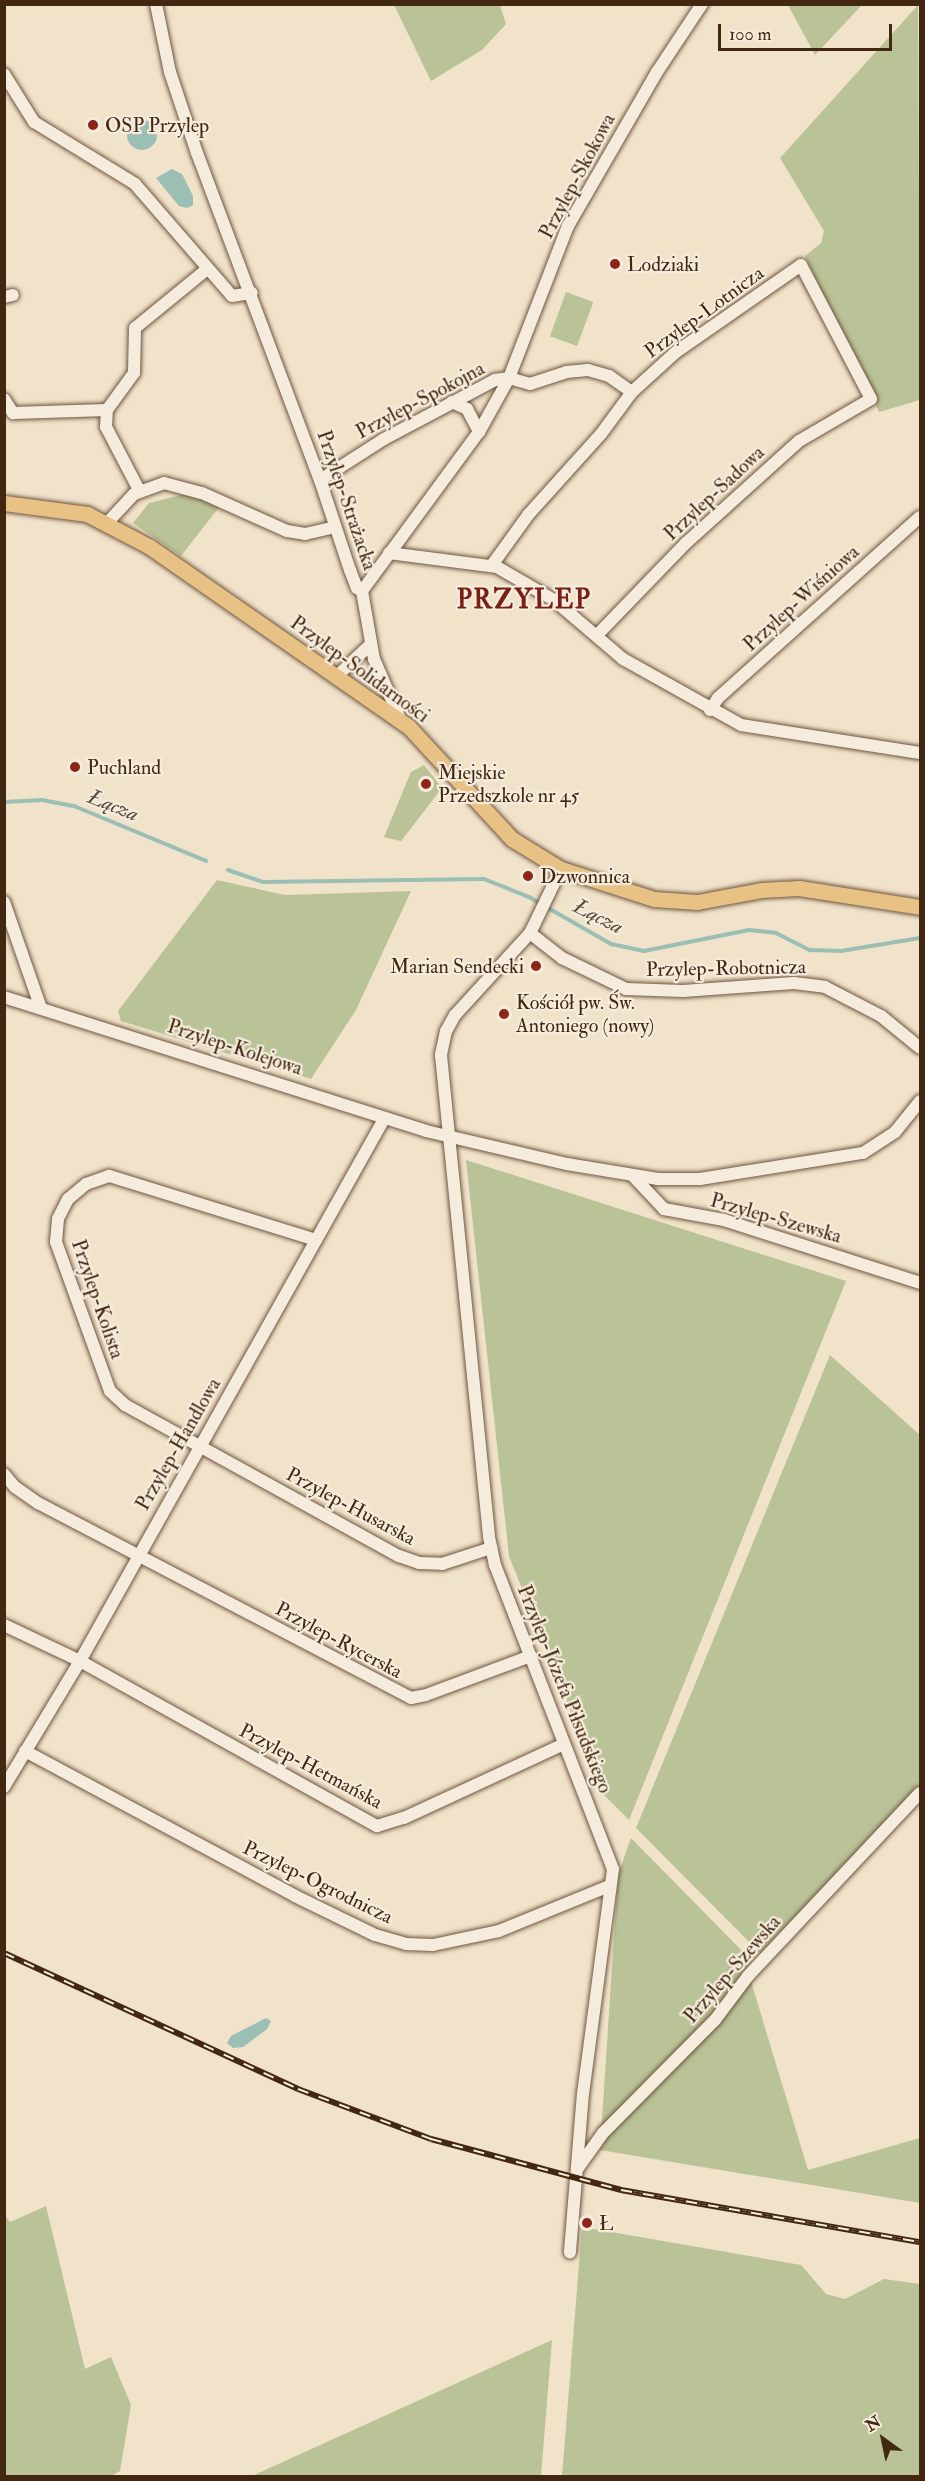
<!DOCTYPE html>
<meta charset="utf-8">
<style>
body{margin:0}
#map{position:relative;width:925px;height:2481px;overflow:hidden;background:#f1e2ca;font-family:"IM FELL Double Pica",serif}
div>[style]{position:absolute}
.green>*{inset:0;background:#bac397;transform-origin:0 0}
.water>*{inset:0;background:#9bbeb5}
.round{border-radius:50%}
.stream>*{height:4px;margin:-2px;padding:0 2px;transform-origin:2px;border-radius:2px;background:#9bbeb5}
.roads{filter:drop-shadow(0 0 2px #6e563f) drop-shadow(0 0 2px #6e563f)}
.minor>*{height:12px;margin:-6px;padding:0 6px;transform-origin:6px;border-radius:6px;background:#f6ecdd}
.major>*{height:15px;margin:-7.5px;padding:0 7.5px;transform-origin:7.5px;border-radius:7.5px;background:#e8c185}
.rail>*{height:6px;margin-top:-3px;transform-origin:0;background:repeating-linear-gradient(90deg,#f6ecdd 0 11px,#432811 0 22px);box-sizing:border-box;border-block:2px solid #432811}
.dots>*{width:16px;height:16px;translate:-50% -50%;box-sizing:border-box;border:3px solid #f6ecdd;border-radius:50%}
span{translate:-50% -50%;white-space:nowrap;text-align:center;line-height:1.15;-webkit-text-stroke:4.5px #f6ecdd;paint-order:stroke}
.poi-label{font-size:20px;color:#432811}
.left{translate:0 -50%;text-align:left}
.right{translate:-100% -50%;text-align:right}
.street-label{font-size:20px;color:#432811}
.water-label{font-size:21px;color:#594e3a;font-style:italic}
.district-label{font-size:26px;color:#7a1f14;font-weight:700;letter-spacing:1.5px}
.frame{position:absolute;inset:0;border:6px solid #432811;pointer-events:none}
.north{position:absolute;left:853px;top:2409px;width:60px;height:60px;-webkit-text-stroke:4px #f6ecdd;paint-order:stroke;rotate:327deg;font-size:16px;font-weight:700;line-height:24px;text-align:center;color:#432811}
.north::after{content:'';display:block;margin:auto;width:21px;height:27px;background:#432811;clip-path:polygon(50% 0,100% 100%,50% 72%,0 100%)}
.scale{position:absolute;left:718px;top:24px;width:174px;height:27px;box-sizing:border-box;border:3px solid #432811;border-top:0;padding-left:8px;font-size:18px;line-height:21px;white-space:nowrap;color:#432811;-webkit-text-stroke:4px #f6ecdd;paint-order:stroke}
</style>
<div id="map">
<div class="green">
<i style="clip-path:polygon(394px 5px,500px 5px,506px 24px,482px 50px,431px 81px)"></i>
<i style="clip-path:polygon(788px 5px,862px 5px,815px 55px)"></i>
<i style="clip-path:polygon(918px 5px,920px 400px,879px 412px,805px 256px,821px 243px,824px 231px,780px 158px)"></i>
<i style="left:566px;top:292px;width:29px;height:47px;rotate:20deg"></i>
<i style="clip-path:polygon(185px 494px,220px 506px,181px 556px,133px 523px,149px 503px)"></i>
<i style="clip-path:polygon(424px 765px,442px 788px,401px 841px,384px 837px,411px 772px)"></i>
<i style="clip-path:polygon(217px 880px,285px 895px,411px 891px,356px 1010px,311px 1079px,121px 1021px,118px 1011px)"></i>
<i style="clip-path:polygon(466px 1160px,846px 1281px,629px 1820px,604px 1795px,509px 1556px)"></i>
<i style="clip-path:polygon(830px 1355px,920px 1435px,920px 1788px,760px 1953px,636px 1828px)"></i>
<i style="clip-path:polygon(631px 1838px,752px 1961px,747px 1968px,808px 2170px,920px 2138px,920px 2203px,600px 2150px,618px 1875px)"></i>
<i style="clip-path:polygon(46px 2206px,85px 2369px,111px 2357px,131px 2405px,120px 2471px,111px 2476px,5px 2476px,5px 2215px,10px 2222px)"></i>
<i style="clip-path:polygon(582px 2227px,801px 2265px,826px 2294px,845px 2299px,884px 2279px,920px 2284px,920px 2476px,562px 2476px)"></i>
<i style="clip-path:polygon(552px 2340px,541px 2476px,252px 2476px)"></i>
</div>
<div class="water">
<i class="round" style="left:127px;top:120px;width:30px;height:30px"></i>
<i style="clip-path:polygon(172px 169px,182px 174px,193px 196px,193px 205px,187px 208px,179px 206px,156px 178px)"></i>
<i style="clip-path:polygon(266px 2018px,271px 2021px,267px 2029px,243px 2047px,233px 2048px,227px 2043px,231px 2036px)"></i>
</div>
<div class="stream">
<i style="left:4px;top:802px;width:38px;rotate:-3deg"></i>
<i style="left:42px;top:800px;width:33px;rotate:11deg"></i>
<i style="left:74px;top:806px;width:143px;rotate:22.6deg"></i>
<i style="left:228px;top:870px;width:36px;rotate:19deg"></i>
<i style="left:262px;top:882px;width:222px;rotate:-0.8deg"></i>
<i style="left:484px;top:879px;width:48px;rotate:21.8deg"></i>
<i style="left:529px;top:897px;width:95px;rotate:29.8deg"></i>
<i style="left:611px;top:944px;width:34px;rotate:12deg"></i>
<i style="left:644px;top:951px;width:107px;rotate:-11.3deg"></i>
<i style="left:749px;top:930px;width:27px;rotate:6deg"></i>
<i style="left:776px;top:933px;width:38px;rotate:27deg"></i>
<i style="left:810px;top:950px;width:31px;rotate:2deg"></i>
<i style="left:841px;top:951px;width:80px;rotate:-9.3deg"></i>
</div>
<div class="roads">
<div class="minor">
<i style="left:156px;top:4px;width:69px;rotate:78.4deg"></i>
<i style="left:170px;top:72px;width:85px;rotate:71.6deg"></i>
<i style="left:197px;top:153px;width:349px;rotate:69.4deg"></i>
<i style="left:320px;top:480px;width:95px;rotate:71.6deg"></i>
<i style="left:350px;top:570px;width:19px;rotate:69deg"></i>
<i style="left:357px;top:588px;width:6px;rotate:31deg"></i>
<i style="left:362px;top:591px;width:69px;rotate:80deg"></i>
<i style="left:374px;top:659px;width:65px;rotate:66.6deg"></i>
<i style="left:4px;top:74px;width:57px;rotate:58deg"></i>
<i style="left:34px;top:122px;width:119px;rotate:31.5deg"></i>
<i style="left:135px;top:184px;width:148px;rotate:49.1deg"></i>
<i style="left:232px;top:296px;width:20px;rotate:-9deg"></i>
<i style="left:4px;top:297px;width:9px;rotate:-13deg"></i>
<i style="left:4px;top:399px;width:17px;rotate:57deg"></i>
<i style="left:13px;top:413px;width:94px;rotate:-1.8deg"></i>
<i style="left:452px;top:402px;width:17px;rotate:25deg"></i>
<i style="left:467px;top:409px;width:26px;rotate:62deg"></i>
<i style="left:320px;top:480px;width:76px;rotate:-32.6deg"></i>
<i style="left:384px;top:439px;width:126px;rotate:-28deg"></i>
<i style="left:495px;top:380px;width:14px;rotate:-8deg"></i>
<i style="left:509px;top:378px;width:22px;rotate:16deg"></i>
<i style="left:530px;top:384px;width:38px;rotate:-18deg"></i>
<i style="left:566px;top:372px;width:22px;rotate:-5deg"></i>
<i style="left:588px;top:370px;width:22px;rotate:16deg"></i>
<i style="left:609px;top:376px;width:28px;rotate:35deg"></i>
<i style="left:139px;top:490px;width:71px;rotate:-117.6deg"></i>
<i style="left:106px;top:427px;width:17px;rotate:-87deg"></i>
<i style="left:107px;top:410px;width:46px;rotate:-53.9deg"></i>
<i style="left:134px;top:373px;width:45px;rotate:-88.7deg"></i>
<i style="left:135px;top:328px;width:93px;rotate:-39.3deg"></i>
<i style="left:108px;top:522px;width:38px;rotate:-47deg"></i>
<i style="left:134px;top:494px;width:32px;rotate:-20deg"></i>
<i style="left:164px;top:483px;width:39px;rotate:15deg"></i>
<i style="left:202px;top:493px;width:93px;rotate:24.1deg"></i>
<i style="left:287px;top:531px;width:18px;rotate:9deg"></i>
<i style="left:305px;top:534px;width:31px;rotate:-13deg"></i>
<i style="left:389px;top:553px;width:109px;rotate:7.4deg"></i>
<i style="left:497px;top:567px;width:66px;rotate:30.1deg"></i>
<i style="left:554px;top:600px;width:91px;rotate:40.5deg"></i>
<i style="left:623px;top:659px;width:135px;rotate:29.2deg"></i>
<i style="left:741px;top:725px;width:181px;rotate:8.9deg"></i>
<i style="left:492px;top:565px;width:62px;rotate:-54.2deg"></i>
<i style="left:528px;top:515px;width:109px;rotate:-48deg"></i>
<i style="left:601px;top:434px;width:52px;rotate:-53.6deg"></i>
<i style="left:632px;top:392px;width:59px;rotate:-42.3deg"></i>
<i style="left:676px;top:352px;width:152px;rotate:-34.8deg"></i>
<i style="left:801px;top:265px;width:151px;rotate:62.4deg"></i>
<i style="left:871px;top:399px;width:83px;rotate:149.7deg"></i>
<i style="left:799px;top:441px;width:152px;rotate:137.9deg"></i>
<i style="left:686px;top:543px;width:127px;rotate:134deg"></i>
<i style="left:362px;top:591px;width:197px;rotate:-53.7deg"></i>
<i style="left:479px;top:432px;width:62px;rotate:-60.9deg"></i>
<i style="left:509px;top:378px;width:163px;rotate:-68.8deg"></i>
<i style="left:568px;top:226px;width:178px;rotate:-60deg"></i>
<i style="left:657px;top:72px;width:82px;rotate:-56.5deg"></i>
<i style="left:337px;top:676px;width:45px;rotate:-43.2deg"></i>
<i style="left:710px;top:710px;width:14px;rotate:-56deg"></i>
<i style="left:718px;top:698px;width:271px;rotate:-41.9deg"></i>
<i style="left:561px;top:869px;width:71px;rotate:115.8deg"></i>
<i style="left:530px;top:933px;width:111px;rotate:132.4deg"></i>
<i style="left:455px;top:1015px;width:18px;rotate:119deg"></i>
<i style="left:446px;top:1031px;width:25px;rotate:102deg"></i>
<i style="left:441px;top:1055px;width:484px;rotate:84.3deg"></i>
<i style="left:489px;top:1537px;width:29px;rotate:78deg"></i>
<i style="left:495px;top:1565px;width:326px;rotate:68.8deg"></i>
<i style="left:613px;top:1869px;width:226px;rotate:97.6deg"></i>
<i style="left:583px;top:2093px;width:160px;rotate:94.7deg"></i>
<i style="left:4px;top:902px;width:112px;rotate:70.8deg"></i>
<i style="left:530px;top:933px;width:41px;rotate:38deg"></i>
<i style="left:562px;top:958px;width:71px;rotate:25.8deg"></i>
<i style="left:626px;top:989px;width:57px;rotate:2deg"></i>
<i style="left:683px;top:991px;width:111px;rotate:-4.1deg"></i>
<i style="left:794px;top:983px;width:31px;rotate:7deg"></i>
<i style="left:825px;top:987px;width:63px;rotate:27.4deg"></i>
<i style="left:881px;top:1016px;width:50px;rotate:39.4deg"></i>
<i style="left:4px;top:997px;width:443px;rotate:17.6deg"></i>
<i style="left:426px;top:1131px;width:145px;rotate:13.2deg"></i>
<i style="left:567px;top:1164px;width:92px;rotate:9.4deg"></i>
<i style="left:658px;top:1179px;width:42px"></i>
<i style="left:700px;top:1179px;width:165px;rotate:-9.1deg"></i>
<i style="left:863px;top:1153px;width:38px;rotate:-33deg"></i>
<i style="left:895px;top:1132px;width:40px;rotate:-51deg"></i>
<i style="left:632px;top:1175px;width:47px;rotate:46.7deg"></i>
<i style="left:664px;top:1209px;width:61px;rotate:10.4deg"></i>
<i style="left:724px;top:1220px;width:206px;rotate:17.8deg"></i>
<i style="left:316px;top:1240px;width:217px;rotate:-162.8deg"></i>
<i style="left:109px;top:1176px;width:24px;rotate:161deg"></i>
<i style="left:86px;top:1184px;width:23px;rotate:140deg"></i>
<i style="left:68px;top:1199px;width:22px;rotate:117deg"></i>
<i style="left:58px;top:1219px;width:23px;rotate:95deg"></i>
<i style="left:56px;top:1242px;width:158px;rotate:70.1deg"></i>
<i style="left:110px;top:1391px;width:21px;rotate:43deg"></i>
<i style="left:125px;top:1405px;width:313px;rotate:28.9deg"></i>
<i style="left:399px;top:1556px;width:21px;rotate:19deg"></i>
<i style="left:419px;top:1563px;width:23px;rotate:2deg"></i>
<i style="left:442px;top:1564px;width:52px;rotate:-18.1deg"></i>
<i style="left:4px;top:1474px;width:17px;rotate:50deg"></i>
<i style="left:15px;top:1487px;width:28px;rotate:35deg"></i>
<i style="left:38px;top:1503px;width:421px;rotate:27.6deg"></i>
<i style="left:411px;top:1698px;width:15px;rotate:-11deg"></i>
<i style="left:426px;top:1695px;width:112px;rotate:-20.4deg"></i>
<i style="left:4px;top:1625px;width:84px;rotate:25.3deg"></i>
<i style="left:80px;top:1661px;width:340px;rotate:29.1deg"></i>
<i style="left:377px;top:1826px;width:28px;rotate:-17deg"></i>
<i style="left:404px;top:1818px;width:176px;rotate:-24.8deg"></i>
<i style="left:25px;top:1751px;width:306px;rotate:28.2deg"></i>
<i style="left:295px;top:1896px;width:89px;rotate:26deg"></i>
<i style="left:375px;top:1935px;width:32px;rotate:16deg"></i>
<i style="left:406px;top:1944px;width:27px;rotate:2deg"></i>
<i style="left:433px;top:1945px;width:67px;rotate:-12deg"></i>
<i style="left:499px;top:1931px;width:119px;rotate:-22.2deg"></i>
<i style="left:4px;top:1787px;width:147px;rotate:-58.9deg"></i>
<i style="left:80px;top:1661px;width:621px;rotate:-60.71deg"></i>
<i style="left:578px;top:2168px;width:43px;rotate:-54.5deg"></i>
<i style="left:603px;top:2133px;width:159px;rotate:-45.3deg"></i>
<i style="left:715px;top:2020px;width:55px;rotate:-53.1deg"></i>
<i style="left:748px;top:1976px;width:251px;rotate:-46.8deg"></i>
</div>
<div class="major">
<i style="left:4px;top:503px;width:84px;rotate:7.5deg"></i>
<i style="left:87px;top:514px;width:71px;rotate:27.6deg"></i>
<i style="left:150px;top:547px;width:314px;rotate:34.8deg"></i>
<i style="left:408px;top:726px;width:154px;rotate:47.4deg"></i>
<i style="left:512px;top:839px;width:57px;rotate:31.5deg"></i>
<i style="left:561px;top:869px;width:98px;rotate:17.9deg"></i>
<i style="left:654px;top:899px;width:43px;rotate:4deg"></i>
<i style="left:697px;top:902px;width:65px;rotate:-10.6deg"></i>
<i style="left:761px;top:890px;width:38px;rotate:-3deg"></i>
<i style="left:799px;top:888px;width:122px;rotate:8.9deg"></i>
</div>
</div>
<div class="rail">
<i style="left:4px;top:1953px;width:324px;rotate:24.8deg"></i>
<i style="left:298px;top:2089px;width:142px;rotate:20.6deg"></i>
<i style="left:431px;top:2139px;width:197px;rotate:15deg"></i>
<i style="left:621px;top:2190px;width:303px;rotate:9.9deg"></i>
</div>
<div class="dots">
<i style="left:93px;top:125px;background:#8f2418"></i>
<i style="left:615px;top:264px;background:#8f2418"></i>
<i style="left:75px;top:767px;background:#8f2418"></i>
<i style="left:426px;top:784px;background:#8f2418"></i>
<i style="left:528px;top:876px;background:#8f2418"></i>
<i style="left:536px;top:966px;background:#8f2418"></i>
<i style="left:504px;top:1014px;background:#8f2418"></i>
<i style="left:587px;top:2223px;background:#8f2418"></i>
</div>
<div class="poi-label">
<span class="left" style="left:105px;top:125px">OSP Przylep</span>
<span class="left" style="left:627px;top:264px">Lodziaki</span>
<span class="left" style="left:87px;top:767px">Puchland</span>
<span class="left" style="left:438px;top:784px">Miejskie<br>Przedszkole nr 45</span>
<span class="left" style="left:540px;top:876px">Dzwonnica</span>
<span class="right" style="left:524px;top:966px">Marian Sendecki</span>
<span class="left" style="left:516px;top:1014px">Kościół pw. Św.<br>Antoniego (nowy)</span>
<span class="left" style="left:599px;top:2223px">Ł</span>
</div>
<div class="street-label">
<span style="left:577px;top:176px;rotate:-62deg">Przylep-Skokowa</span>
<span style="left:704px;top:312px;rotate:-36deg">Przylep-Lotnicza</span>
<span style="left:420px;top:400px;rotate:-28deg">Przylep-Spokojna</span>
<span style="left:714px;top:493px;rotate:-43deg">Przylep-Sadowa</span>
<span style="left:347px;top:500px;rotate:71deg">Przylep-Strażacka</span>
<span style="left:801px;top:598px;rotate:-42deg">Przylep-Wiśniowa</span>
<span style="left:360px;top:669px;rotate:36deg">Przylep-Solidarności</span>
<span style="left:726px;top:968px;rotate:-1deg">Przylep-Robotnicza</span>
<span style="left:235px;top:1047px;rotate:18deg">Przylep-Kolejowa</span>
<span style="left:776px;top:1218px;rotate:16deg">Przylep-Szewska</span>
<span style="left:98px;top:1299px;rotate:71deg">Przylep-Kolista</span>
<span style="left:178px;top:1444px;rotate:-60deg">Przylep-Handlowa</span>
<span style="left:351px;top:1506px;rotate:28deg">Przylep-Husarska</span>
<span style="left:339px;top:1640px;rotate:28deg">Przylep-Rycerska</span>
<span style="left:565px;top:1689px;rotate:68deg">Przylep-Józefa Piłsudskiego</span>
<span style="left:311px;top:1766px;rotate:28deg">Przylep-Hetmańska</span>
<span style="left:318px;top:1882px;rotate:26deg">Przylep-Ogrodnicza</span>
<span style="left:732px;top:1969px;rotate:-49deg">Przylep-Szewska</span>
</div>
<div class="water-label">
<span style="left:113px;top:806px;rotate:22deg">Łącza</span>
<span style="left:598px;top:917px;rotate:27deg">Łącza</span>
</div>
<div class="district-label">
<span style="left:524px;top:601px">PRZYLEP</span>
</div>
<div class="frame"></div>
<div class="north">N</div>
<div class="scale">100 m</div>
</div>
